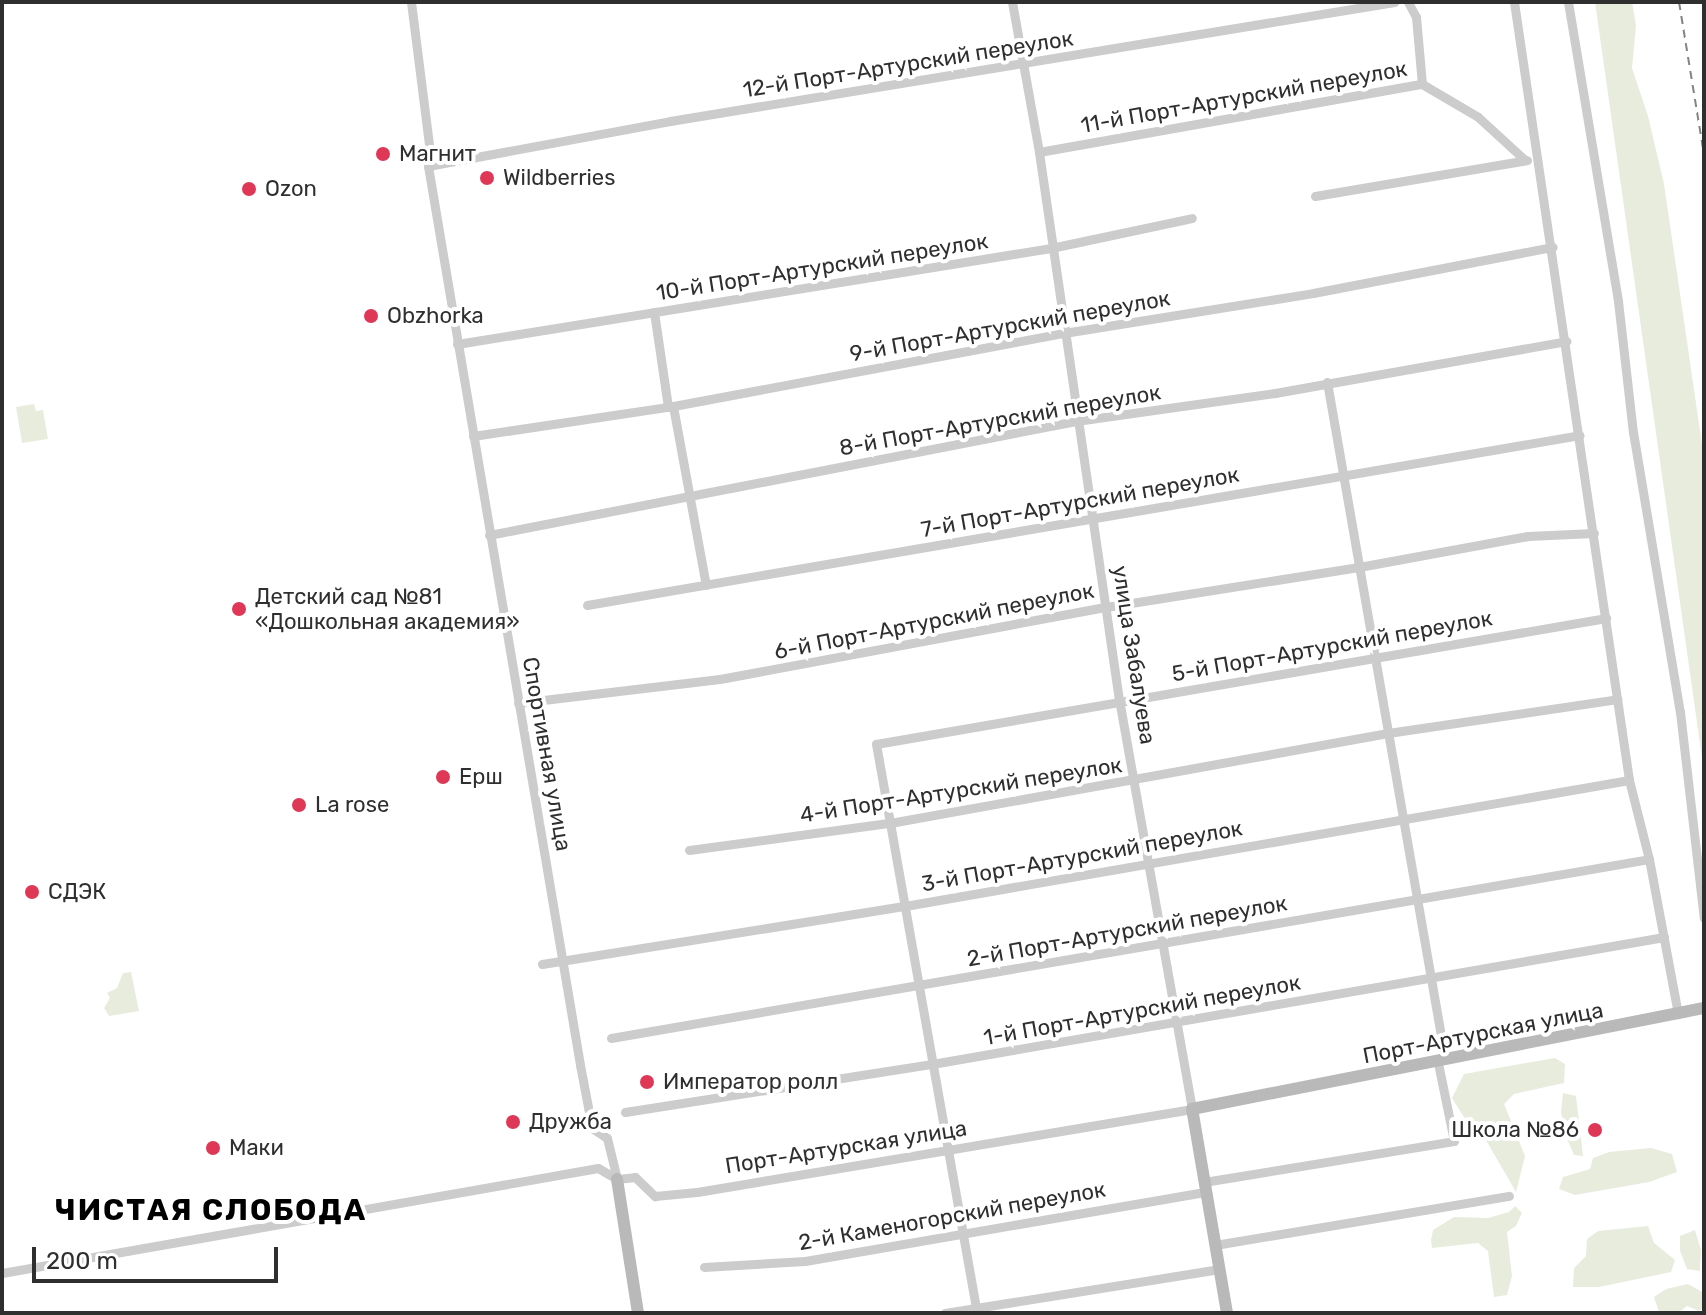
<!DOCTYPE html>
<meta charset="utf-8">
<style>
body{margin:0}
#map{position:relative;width:1706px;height:1315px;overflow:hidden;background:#fff;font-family:Rubik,sans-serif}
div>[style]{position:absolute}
.green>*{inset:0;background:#e7ecdd}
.street>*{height:9px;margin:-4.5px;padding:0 4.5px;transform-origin:4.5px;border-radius:4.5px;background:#ccc}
.secondary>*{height:12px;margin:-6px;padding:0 6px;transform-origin:6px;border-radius:6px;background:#b9b9b9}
.rail>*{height:2px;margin-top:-1px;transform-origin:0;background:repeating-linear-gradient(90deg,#848484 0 8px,transparent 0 14px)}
.dots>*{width:22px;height:22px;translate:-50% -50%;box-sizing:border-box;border:4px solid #fff;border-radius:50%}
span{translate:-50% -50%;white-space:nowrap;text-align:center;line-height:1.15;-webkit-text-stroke:8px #fff;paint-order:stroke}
.street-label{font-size:22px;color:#2f2f2f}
.poi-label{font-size:22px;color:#2f2f2f}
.left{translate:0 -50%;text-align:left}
.right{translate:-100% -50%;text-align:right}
.district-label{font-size:30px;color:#000;font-weight:700;letter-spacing:2px}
.frame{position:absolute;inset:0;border:4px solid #2f2f2f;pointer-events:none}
.scale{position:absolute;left:32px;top:1247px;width:246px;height:36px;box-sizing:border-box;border:4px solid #2f2f2f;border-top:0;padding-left:10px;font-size:24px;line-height:28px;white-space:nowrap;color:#2f2f2f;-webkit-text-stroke:6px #fff;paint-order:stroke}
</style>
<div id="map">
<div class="green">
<i style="clip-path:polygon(1595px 2px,1632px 2px,1636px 25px,1632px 68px,1648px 116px,1664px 184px,1704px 458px,1704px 772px)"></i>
<i style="clip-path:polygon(34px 404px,36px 411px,43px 410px,48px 439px,22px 443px,16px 407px)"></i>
<i style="clip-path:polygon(131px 972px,139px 1011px,109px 1016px,104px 1008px,110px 998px,107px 993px,117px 988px,123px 973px)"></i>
<i style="clip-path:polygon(1555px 1058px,1565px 1064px,1564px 1083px,1514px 1094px,1504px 1104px,1525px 1156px,1516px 1192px,1479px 1128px,1467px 1122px,1452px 1098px,1464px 1074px)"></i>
<i style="clip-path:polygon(1563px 1093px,1576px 1096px,1583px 1156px,1574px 1155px,1567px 1139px,1561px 1112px)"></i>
<i style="clip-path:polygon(1651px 1148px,1672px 1154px,1677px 1172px,1649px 1182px,1575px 1195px,1559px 1189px,1563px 1177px,1590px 1169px,1593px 1158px,1609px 1152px)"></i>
<i style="clip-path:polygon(1515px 1206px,1522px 1213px,1516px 1226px,1507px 1232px,1512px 1276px,1507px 1295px,1494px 1297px,1488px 1251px,1478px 1243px,1432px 1248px,1431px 1240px,1433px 1230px,1454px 1217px,1488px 1218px,1509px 1212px)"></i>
<i style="clip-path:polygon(1648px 1226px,1654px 1243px,1675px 1260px,1671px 1272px,1599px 1287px,1573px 1287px,1574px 1268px,1586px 1256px,1587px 1239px,1598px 1231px)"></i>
<i style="clip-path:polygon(1695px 1230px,1701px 1250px,1700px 1271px,1687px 1269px,1680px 1251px,1680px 1236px)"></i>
<i style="clip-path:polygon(1688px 1284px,1704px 1293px,1704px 1308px,1699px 1311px,1687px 1306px,1678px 1313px,1659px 1312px,1654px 1297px,1666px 1289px)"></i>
</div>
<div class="street">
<i style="left:411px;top:2px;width:152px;rotate:82.8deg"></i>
<i style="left:430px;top:153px;width:13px;rotate:99deg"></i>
<i style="left:428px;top:166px;width:912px;rotate:80.4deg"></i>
<i style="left:580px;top:1065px;width:64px;rotate:79.2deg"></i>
<i style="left:592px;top:1128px;width:18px;rotate:34deg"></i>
<i style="left:607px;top:1138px;width:42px;rotate:76.3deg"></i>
<i style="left:1408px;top:2px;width:17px;rotate:62deg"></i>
<i style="left:1416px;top:17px;width:67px;rotate:84.9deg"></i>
<i style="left:1514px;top:2px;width:786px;rotate:81.59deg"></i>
<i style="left:1629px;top:780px;width:81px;rotate:75.8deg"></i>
<i style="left:1649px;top:859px;width:158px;rotate:79.4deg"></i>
<i style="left:1568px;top:2px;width:303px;rotate:80.5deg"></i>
<i style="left:1618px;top:301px;width:132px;rotate:83.5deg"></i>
<i style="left:1633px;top:432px;width:284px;rotate:80.5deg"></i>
<i style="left:1680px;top:712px;width:207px;rotate:83.4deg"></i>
<i style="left:1039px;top:152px;width:389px;rotate:-10.1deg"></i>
<i style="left:1422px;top:84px;width:65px;rotate:30.5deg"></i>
<i style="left:1478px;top:117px;width:64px;rotate:42.5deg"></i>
<i style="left:428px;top:166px;width:246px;rotate:-10.5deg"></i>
<i style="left:670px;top:121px;width:734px;rotate:-9.33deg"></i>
<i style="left:1315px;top:196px;width:215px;rotate:-9.6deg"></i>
<i style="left:654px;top:312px;width:96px;rotate:81.6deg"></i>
<i style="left:457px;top:344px;width:602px;rotate:-9.18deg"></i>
<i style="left:1051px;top:248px;width:144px;rotate:-12deg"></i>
<i style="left:1327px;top:382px;width:687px;rotate:80.11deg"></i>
<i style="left:673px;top:406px;width:182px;rotate:79.6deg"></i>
<i style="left:473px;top:436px;width:197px;rotate:-8.5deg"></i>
<i style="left:668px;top:407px;width:403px;rotate:-10.6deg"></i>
<i style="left:1064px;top:333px;width:252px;rotate:-9.1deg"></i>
<i style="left:1313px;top:293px;width:244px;rotate:-10.9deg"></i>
<i style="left:489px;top:535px;width:598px;rotate:-10.99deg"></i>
<i style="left:1076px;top:421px;width:201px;rotate:-8deg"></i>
<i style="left:1275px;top:393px;width:296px;rotate:-10.1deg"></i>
<i style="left:587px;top:605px;width:1007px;rotate:-9.71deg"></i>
<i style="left:518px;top:703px;width:203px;rotate:-6.8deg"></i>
<i style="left:720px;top:679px;width:393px;rotate:-10.6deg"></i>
<i style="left:1106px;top:607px;width:256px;rotate:-9deg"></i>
<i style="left:1359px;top:567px;width:172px;rotate:-10.4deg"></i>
<i style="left:1528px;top:536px;width:66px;rotate:-2.6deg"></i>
<i style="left:689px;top:850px;width:203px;rotate:-7.7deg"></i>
<i style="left:890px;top:823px;width:506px;rotate:-10.24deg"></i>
<i style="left:1388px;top:733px;width:232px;rotate:-8.4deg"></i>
<i style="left:542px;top:964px;width:368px;rotate:-9.1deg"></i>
<i style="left:905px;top:906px;width:735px;rotate:-9.87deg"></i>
<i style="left:611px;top:1038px;width:1053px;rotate:-9.78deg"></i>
<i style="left:625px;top:1112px;width:311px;rotate:-8.9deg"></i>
<i style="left:932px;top:1064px;width:743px;rotate:-9.84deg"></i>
<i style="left:1204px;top:1182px;width:253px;rotate:-9.3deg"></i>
<i style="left:1454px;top:1141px;width:80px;rotate:-101.6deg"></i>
<i style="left:1215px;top:1245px;width:298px;rotate:-9.5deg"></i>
<i style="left:704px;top:1267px;width:101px;rotate:-3.4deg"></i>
<i style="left:805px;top:1261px;width:407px;rotate:-9.8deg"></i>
<i style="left:2px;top:1273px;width:605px;rotate:-9.99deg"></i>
<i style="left:598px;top:1168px;width:22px;rotate:30deg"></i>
<i style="left:617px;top:1179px;width:18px;rotate:-6deg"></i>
<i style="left:635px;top:1177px;width:28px;rotate:44deg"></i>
<i style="left:655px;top:1196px;width:42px;rotate:-5.4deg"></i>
<i style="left:697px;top:1192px;width:502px;rotate:-9.52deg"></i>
<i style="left:1192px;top:1109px;width:415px;rotate:-100.1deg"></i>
<i style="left:1119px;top:700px;width:554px;rotate:-98.31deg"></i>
<i style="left:1039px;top:152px;width:152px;rotate:-100.2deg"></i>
<i style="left:976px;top:1308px;width:573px;rotate:-100.05deg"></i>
<i style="left:876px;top:744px;width:741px;rotate:-9.79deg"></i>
<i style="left:945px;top:1313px;width:278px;rotate:-9.1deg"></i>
</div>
<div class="secondary">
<i style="left:617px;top:1179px;width:136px;rotate:81.1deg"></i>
<i style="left:1227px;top:1313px;width:207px;rotate:-99.7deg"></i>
<i style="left:1192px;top:1109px;width:522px;rotate:-11.16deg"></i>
</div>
<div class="rail">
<i style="left:1679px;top:2px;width:155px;rotate:80.7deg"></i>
</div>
<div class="dots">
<i style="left:383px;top:154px;background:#df3857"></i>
<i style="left:487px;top:178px;background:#df3857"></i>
<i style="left:249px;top:189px;background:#df3857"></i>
<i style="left:371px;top:316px;background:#df3857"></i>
<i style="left:239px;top:609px;background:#df3857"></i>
<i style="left:443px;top:777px;background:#df3857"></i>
<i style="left:299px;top:805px;background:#df3857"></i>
<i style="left:32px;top:892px;background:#df3857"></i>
<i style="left:647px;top:1082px;background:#df3857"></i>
<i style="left:513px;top:1122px;background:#df3857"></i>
<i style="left:1595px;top:1130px;background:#df3857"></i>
<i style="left:213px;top:1148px;background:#df3857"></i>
</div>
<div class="street-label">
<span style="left:908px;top:64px;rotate:-9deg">12-й Порт-Артурский переулок</span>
<span style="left:1244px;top:97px;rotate:-10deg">11-й Порт-Артурский переулок</span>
<span style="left:822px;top:267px;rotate:-9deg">10-й Порт-Артурский переулок</span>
<span style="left:1010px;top:326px;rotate:-10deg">9-й Порт-Артурский переулок</span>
<span style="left:1000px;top:420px;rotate:-10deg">8-й Порт-Артурский переулок</span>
<span style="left:1080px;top:502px;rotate:-10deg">7-й Порт-Артурский переулок</span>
<span style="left:934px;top:621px;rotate:-11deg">6-й Порт-Артурский переулок</span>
<span style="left:1332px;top:646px;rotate:-10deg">5-й Порт-Артурский переулок</span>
<span style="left:1134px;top:655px;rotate:81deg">улица Забалуева</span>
<span style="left:547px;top:754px;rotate:80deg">Спортивная улица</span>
<span style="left:961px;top:790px;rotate:-9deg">4-й Порт-Артурский переулок</span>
<span style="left:1082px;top:856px;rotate:-10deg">3-й Порт-Артурский переулок</span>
<span style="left:1127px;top:931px;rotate:-10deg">2-й Порт-Артурский переулок</span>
<span style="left:1142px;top:1010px;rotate:-10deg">1-й Порт-Артурский переулок</span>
<span style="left:1483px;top:1033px;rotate:-11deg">Порт-Артурская улица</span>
<span style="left:846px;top:1147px;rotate:-9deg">Порт-Артурская улица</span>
<span style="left:952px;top:1216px;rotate:-10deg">2-й Каменогорский переулок</span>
</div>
<div class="poi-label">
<span class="left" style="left:399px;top:154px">Магнит</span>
<span class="left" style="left:503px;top:178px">Wildberries</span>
<span class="left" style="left:265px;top:189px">Ozon</span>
<span class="left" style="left:387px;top:316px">Obzhorka</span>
<span class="left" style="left:255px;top:609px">Детский сад №81<br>«Дошкольная академия»</span>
<span class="left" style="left:459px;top:777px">Ерш</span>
<span class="left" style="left:315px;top:805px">La rose</span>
<span class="left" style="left:48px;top:892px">СДЭК</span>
<span class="left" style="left:663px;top:1082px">Император ролл</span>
<span class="left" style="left:529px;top:1122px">Дружба</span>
<span class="right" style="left:1579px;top:1130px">Школа №86</span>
<span class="left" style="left:229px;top:1148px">Маки</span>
</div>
<div class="district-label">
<span style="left:211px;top:1210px">ЧИСТАЯ СЛОБОДА</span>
</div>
<div class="frame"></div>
<div class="scale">200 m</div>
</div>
